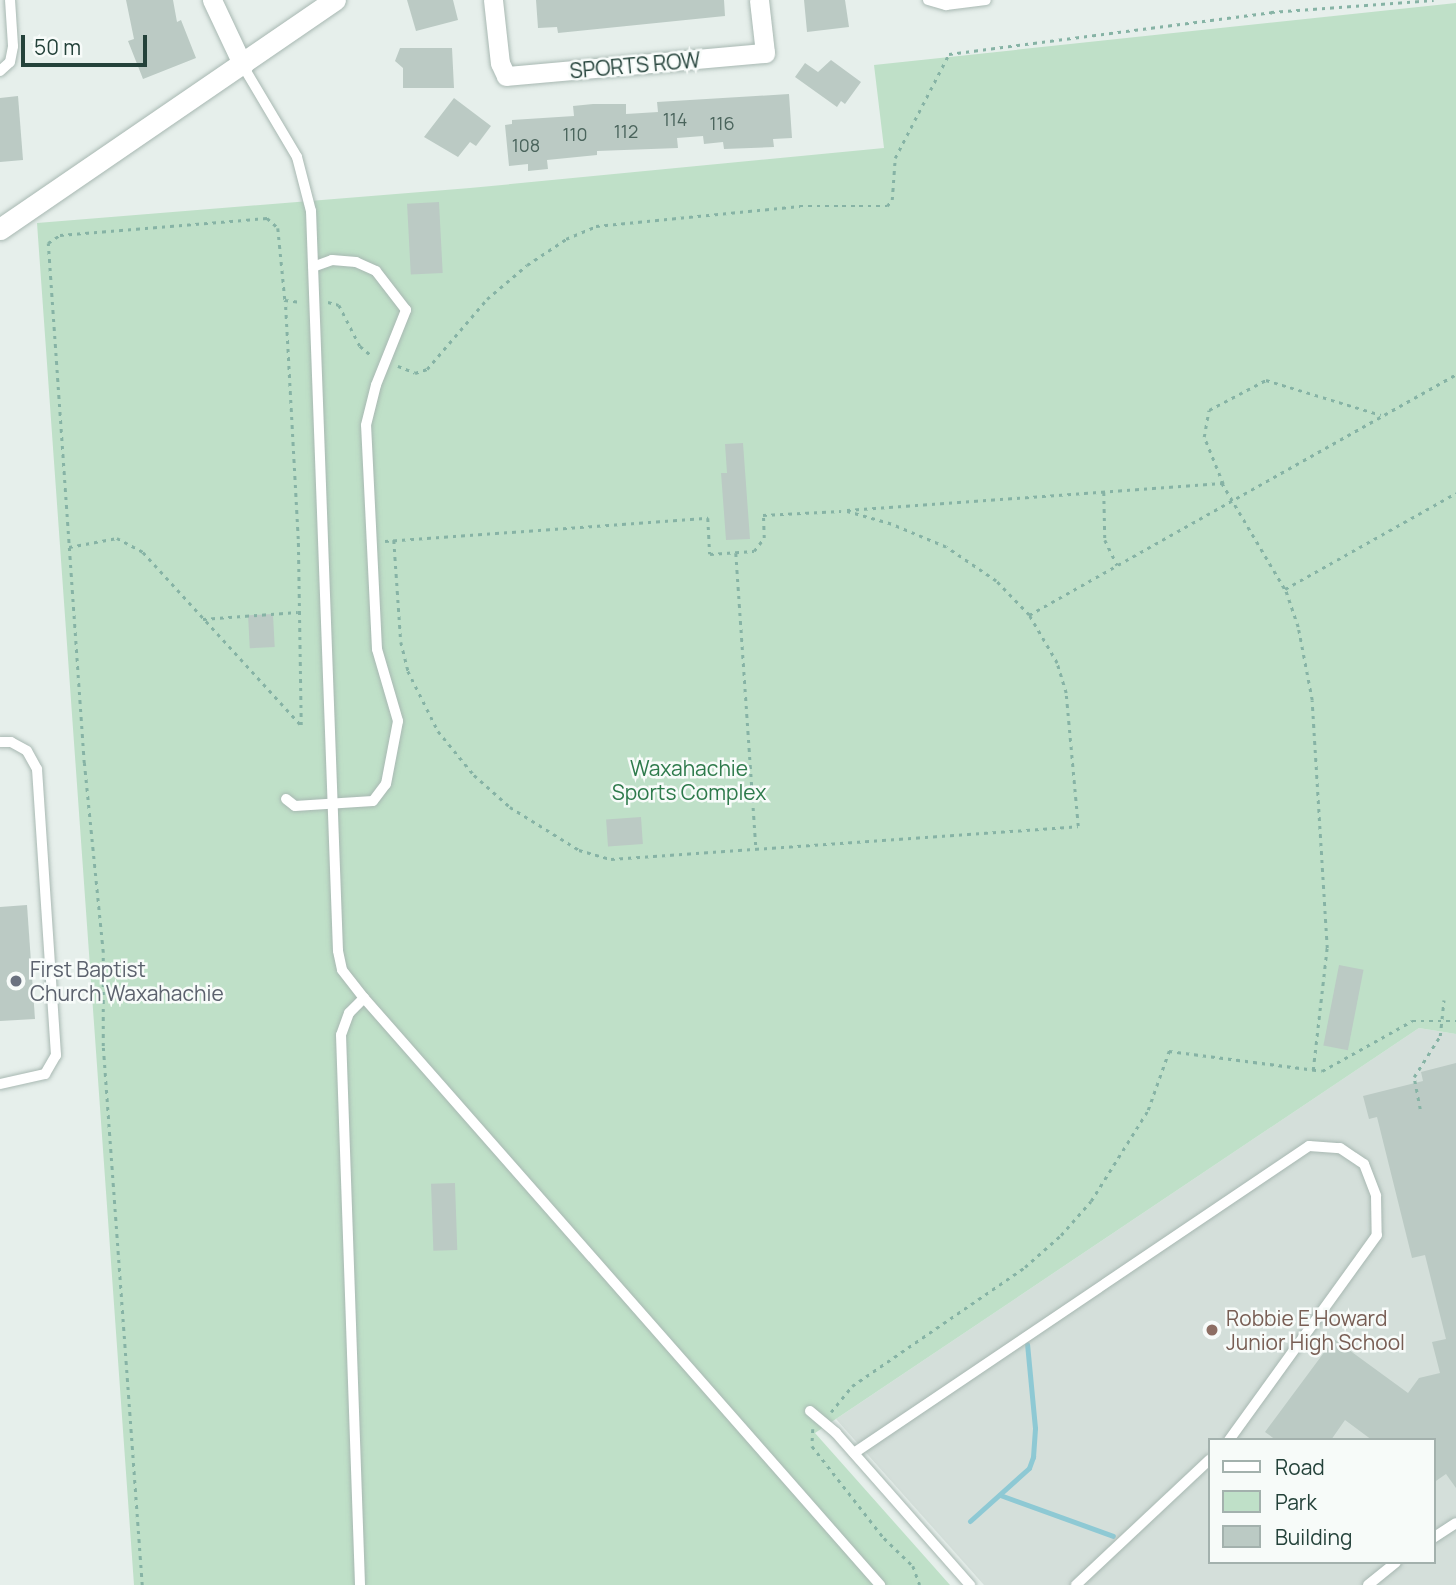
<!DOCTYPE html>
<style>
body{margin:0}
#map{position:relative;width:1456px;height:1585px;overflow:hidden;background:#e6efeb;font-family:Manrope,sans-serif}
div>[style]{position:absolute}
.built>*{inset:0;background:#d4dfda}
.green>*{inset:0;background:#bfe0c8}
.stream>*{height:5px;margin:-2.5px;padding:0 2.5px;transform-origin:2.5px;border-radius:2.5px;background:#8ec9d4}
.building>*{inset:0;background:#bbcac4;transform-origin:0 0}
.path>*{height:2.5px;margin-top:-1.25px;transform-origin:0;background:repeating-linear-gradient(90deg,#86b3a5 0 3.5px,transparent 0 8.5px)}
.roads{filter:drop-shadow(0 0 2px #a8b8b2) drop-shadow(0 0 2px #a8b8b2)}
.service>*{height:10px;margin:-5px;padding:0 5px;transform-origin:5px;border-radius:5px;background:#fff}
.minor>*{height:19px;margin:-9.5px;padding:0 9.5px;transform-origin:9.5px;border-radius:9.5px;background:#fff}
.tertiary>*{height:21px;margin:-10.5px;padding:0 10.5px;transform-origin:10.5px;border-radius:10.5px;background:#fff}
.dots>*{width:19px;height:19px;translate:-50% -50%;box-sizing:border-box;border:4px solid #f7fbf9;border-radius:50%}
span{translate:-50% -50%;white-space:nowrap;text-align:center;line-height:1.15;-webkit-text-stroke:5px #f7fbf9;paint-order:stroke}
.number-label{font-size:18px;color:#4a645c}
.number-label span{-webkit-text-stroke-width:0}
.street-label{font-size:21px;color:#24423a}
.park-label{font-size:21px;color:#2d7a4b}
.worship-label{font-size:21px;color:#5b616d}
.left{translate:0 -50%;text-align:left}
.education-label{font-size:21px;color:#785e54}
.legend{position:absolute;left:1208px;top:1438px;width:228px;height:126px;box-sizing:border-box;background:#f7fbf9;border:2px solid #a3b1ad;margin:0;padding:9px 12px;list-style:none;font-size:21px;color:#24423a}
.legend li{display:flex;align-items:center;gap:14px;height:35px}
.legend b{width:35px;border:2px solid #a3b1ad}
.scale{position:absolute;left:21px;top:35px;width:126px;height:32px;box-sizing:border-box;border:4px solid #24423a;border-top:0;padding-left:9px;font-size:21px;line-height:24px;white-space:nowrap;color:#24423a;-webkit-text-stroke:5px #f7fbf9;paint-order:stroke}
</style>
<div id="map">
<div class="built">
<i style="clip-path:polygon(evenodd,1419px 1028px,1456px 1034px,1456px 1585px,984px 1585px,836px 1419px,1419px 1028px,1209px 1440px,1433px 1440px,1433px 1562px,1209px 1562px,1209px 1440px)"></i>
</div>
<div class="green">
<i style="clip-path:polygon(1456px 3px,1456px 1034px,1419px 1028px,815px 1433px,950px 1585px,134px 1585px,37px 223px,470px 188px,884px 148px,874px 65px)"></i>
</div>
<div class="stream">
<i style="left:1000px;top:1495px;width:120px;rotate:19.9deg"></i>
<i style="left:970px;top:1521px;width:79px;rotate:-41.9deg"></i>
<i style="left:1029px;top:1468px;width:12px;rotate:-70deg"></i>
<i style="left:1033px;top:1457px;width:29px;rotate:-86deg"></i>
<i style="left:1035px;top:1428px;width:84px;rotate:-95.4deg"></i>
</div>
<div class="building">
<i style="clip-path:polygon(126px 0,173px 0,177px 22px,181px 20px,196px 58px,143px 79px,128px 41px,134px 39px)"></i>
<i style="clip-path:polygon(407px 0,453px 0,458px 20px,416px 31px)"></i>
<i style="clip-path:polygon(536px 0,724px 0,725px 16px,558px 33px,557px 27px,538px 28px)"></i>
<i style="clip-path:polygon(804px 0,845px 0,849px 27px,807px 32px)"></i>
<i style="clip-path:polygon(400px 48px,452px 48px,454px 88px,403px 88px,403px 68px,395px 61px)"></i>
<i style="clip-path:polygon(831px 60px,861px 82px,845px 104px,841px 101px,837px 107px,795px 77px,805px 63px,818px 72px)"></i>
<i style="clip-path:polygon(789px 94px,792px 138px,773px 139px,774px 147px,724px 149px,723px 142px,704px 144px,703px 136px,677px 138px,678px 148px,597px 151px,597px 155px,547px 160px,548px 169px,528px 171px,528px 164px,509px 166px,505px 125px,512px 124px,512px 120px,574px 116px,573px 106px,593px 104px,626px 104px,626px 114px,658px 112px,657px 102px)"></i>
<i style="clip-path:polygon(18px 96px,23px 160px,0 162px,0 98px)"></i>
<i style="clip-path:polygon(454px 98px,491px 126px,476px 146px,470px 142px,458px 157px,424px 137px)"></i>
<i style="left:439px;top:202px;width:71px;height:32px;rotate:87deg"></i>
<i style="clip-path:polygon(743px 443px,750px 539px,726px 540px,721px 473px,727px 473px,725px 444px)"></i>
<i style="left:273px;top:614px;width:33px;height:25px;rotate:87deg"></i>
<i style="left:641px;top:817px;width:27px;height:35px;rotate:86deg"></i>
<i style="clip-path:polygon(27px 905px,35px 1019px,0 1021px,0 907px)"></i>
<i style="left:1339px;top:965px;width:25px;height:82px;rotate:11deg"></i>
<i style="clip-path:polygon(1456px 1063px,1456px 1488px,1446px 1474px,1433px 1483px,1433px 1440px,1372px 1440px,1345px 1420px,1331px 1440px,1276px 1440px,1265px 1432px,1334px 1339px,1408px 1393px,1419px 1378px,1440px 1373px,1432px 1342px,1446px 1339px,1425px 1255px,1412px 1258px,1377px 1117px,1369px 1119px,1363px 1096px,1423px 1081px,1421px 1072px)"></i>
<i style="left:455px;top:1183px;width:67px;height:24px;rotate:88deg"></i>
</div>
<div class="path">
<i style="left:328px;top:302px;width:11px;rotate:15deg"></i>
<i style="left:339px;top:305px;width:46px;rotate:62.9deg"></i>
<i style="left:360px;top:346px;width:16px;rotate:40deg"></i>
<i style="left:398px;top:366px;width:18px;rotate:22deg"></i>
<i style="left:415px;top:373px;width:13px;rotate:-18deg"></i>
<i style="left:427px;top:369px;width:92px;rotate:-49.4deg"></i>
<i style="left:487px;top:299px;width:52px;rotate:-40.4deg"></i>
<i style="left:527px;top:265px;width:47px;rotate:-33.7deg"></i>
<i style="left:566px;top:239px;width:33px;rotate:-23deg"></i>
<i style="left:596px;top:226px;width:205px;rotate:-5.6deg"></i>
<i style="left:800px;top:206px;width:87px"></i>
<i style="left:887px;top:206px;width:8px;rotate:-50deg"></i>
<i style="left:892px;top:200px;width:42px;rotate:-85.9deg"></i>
<i style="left:895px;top:158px;width:117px;rotate:-62.6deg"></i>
<i style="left:949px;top:54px;width:325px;rotate:-7.4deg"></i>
<i style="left:1271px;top:12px;width:163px;rotate:-4.2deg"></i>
<i style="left:1223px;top:484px;width:51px;rotate:-112deg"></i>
<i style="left:1204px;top:437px;width:27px;rotate:-80deg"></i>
<i style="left:1209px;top:410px;width:64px;rotate:-27.8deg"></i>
<i style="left:1266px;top:380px;width:120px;rotate:16.9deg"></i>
<i style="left:1104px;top:492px;width:48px;rotate:88.8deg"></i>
<i style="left:1105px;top:540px;width:28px;rotate:64deg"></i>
<i style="left:847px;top:510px;width:376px;rotate:-4.1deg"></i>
<i style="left:1222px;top:483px;width:123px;rotate:59.3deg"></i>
<i style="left:394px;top:540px;width:102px;rotate:86.1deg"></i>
<i style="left:401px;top:642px;width:30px;rotate:76deg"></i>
<i style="left:408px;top:671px;width:67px;rotate:63.4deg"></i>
<i style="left:438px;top:731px;width:57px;rotate:50.7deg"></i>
<i style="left:474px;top:775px;width:48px;rotate:41.6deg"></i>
<i style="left:510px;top:807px;width:81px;rotate:31.9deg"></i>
<i style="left:579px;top:850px;width:33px;rotate:16deg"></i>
<i style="left:611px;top:859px;width:468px;rotate:-4deg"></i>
<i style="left:1078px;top:826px;width:134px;rotate:-95.2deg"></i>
<i style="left:1066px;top:693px;width:31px;rotate:-107deg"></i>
<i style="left:1057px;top:663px;width:56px;rotate:-120.3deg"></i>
<i style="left:1029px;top:615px;width:47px;rotate:-134.1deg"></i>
<i style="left:996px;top:581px;width:60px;rotate:-145.8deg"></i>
<i style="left:946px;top:547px;width:60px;rotate:-157.3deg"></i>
<i style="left:891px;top:524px;width:51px;rotate:-164.1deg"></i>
<i style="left:385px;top:541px;width:324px;rotate:-4.1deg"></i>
<i style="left:708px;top:518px;width:36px;rotate:87deg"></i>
<i style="left:710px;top:554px;width:44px;rotate:-3.9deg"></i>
<i style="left:754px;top:551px;width:16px;rotate:-52deg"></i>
<i style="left:764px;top:538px;width:23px;rotate:-92deg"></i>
<i style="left:763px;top:515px;width:78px;rotate:-2.9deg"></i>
<i style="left:69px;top:547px;width:49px;rotate:-10.6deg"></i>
<i style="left:117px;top:538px;width:30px;rotate:28deg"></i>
<i style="left:143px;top:552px;width:234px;rotate:47.6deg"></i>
<i style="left:301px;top:725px;width:186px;rotate:-90.9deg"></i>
<i style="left:298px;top:539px;width:239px;rotate:-93.1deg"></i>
<i style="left:736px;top:553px;width:297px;rotate:86.1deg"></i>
<i style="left:1029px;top:615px;width:490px;rotate:-29.4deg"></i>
<i style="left:203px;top:619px;width:95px;rotate:-4.2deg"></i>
<i style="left:1313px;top:1070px;width:123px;rotate:-83.5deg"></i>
<i style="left:1327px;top:948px;width:248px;rotate:-93.5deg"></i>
<i style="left:1312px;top:700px;width:74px;rotate:-100.9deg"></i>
<i style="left:1298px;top:627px;width:40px;rotate:-108.9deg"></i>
<i style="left:1285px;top:589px;width:196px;rotate:-29.3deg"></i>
<i style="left:1420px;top:1109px;width:33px;rotate:-101deg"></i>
<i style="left:1414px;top:1077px;width:49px;rotate:-57.6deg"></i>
<i style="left:1440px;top:1036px;width:36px;rotate:-84deg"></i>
<i style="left:831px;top:1412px;width:33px;rotate:-51deg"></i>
<i style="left:852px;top:1386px;width:210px;rotate:-34.5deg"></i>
<i style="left:1025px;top:1267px;width:48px;rotate:-41.6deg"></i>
<i style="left:1061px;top:1235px;width:45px;rotate:-48.6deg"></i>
<i style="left:1091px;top:1201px;width:107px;rotate:-57.9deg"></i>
<i style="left:1148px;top:1110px;width:63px;rotate:-70.4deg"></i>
<i style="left:1169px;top:1051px;width:154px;rotate:7.4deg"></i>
<i style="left:1322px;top:1071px;width:103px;rotate:-29.1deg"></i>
<i style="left:1412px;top:1021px;width:44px"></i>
<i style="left:813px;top:1429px;width:17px;rotate:93deg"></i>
<i style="left:812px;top:1446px;width:117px;rotate:52deg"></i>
<i style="left:884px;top:1538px;width:40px;rotate:44deg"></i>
<i style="left:913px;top:1566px;width:20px;rotate:70deg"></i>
<i style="left:142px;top:1585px;width:540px;rotate:-94.14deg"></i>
<i style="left:103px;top:1046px;width:94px;rotate:-90deg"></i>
<i style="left:103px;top:952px;width:190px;rotate:-95.7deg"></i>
<i style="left:84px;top:763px;width:521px;rotate:-93.96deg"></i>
<i style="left:48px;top:243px;width:14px;rotate:-34deg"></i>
<i style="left:60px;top:235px;width:208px;rotate:-4.7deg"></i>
<i style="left:267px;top:218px;width:15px;rotate:42deg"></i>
<i style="left:278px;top:228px;width:72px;rotate:84.4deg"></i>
<i style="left:285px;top:300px;width:16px;rotate:7deg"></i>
</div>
<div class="roads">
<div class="service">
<i style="left:928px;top:0;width:19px;rotate:16deg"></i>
<i style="left:946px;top:5px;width:40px;rotate:-7.1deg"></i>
<i style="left:243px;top:66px;width:106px;rotate:59.3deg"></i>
<i style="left:297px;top:157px;width:56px;rotate:75.5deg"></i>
<i style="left:311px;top:211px;width:740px;rotate:87.91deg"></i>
<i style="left:338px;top:951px;width:19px;rotate:78deg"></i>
<i style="left:342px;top:970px;width:36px;rotate:52deg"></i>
<i style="left:364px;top:998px;width:21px;rotate:135deg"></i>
<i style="left:349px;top:1013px;width:23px;rotate:110deg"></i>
<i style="left:341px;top:1035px;width:550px;rotate:88.02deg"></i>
<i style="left:0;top:71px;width:13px;rotate:-42deg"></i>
<i style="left:10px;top:62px;width:16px;rotate:-79deg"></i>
<i style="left:13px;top:46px;width:46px;rotate:-93.7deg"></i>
<i style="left:0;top:742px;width:11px"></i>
<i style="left:11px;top:742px;width:18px;rotate:29deg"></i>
<i style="left:27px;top:751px;width:21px;rotate:61deg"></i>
<i style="left:37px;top:769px;width:287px;rotate:86.2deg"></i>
<i style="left:56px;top:1055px;width:22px;rotate:120deg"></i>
<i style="left:45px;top:1074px;width:46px;rotate:167.5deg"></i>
<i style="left:286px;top:799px;width:11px;rotate:38deg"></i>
<i style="left:295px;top:806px;width:78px;rotate:-3.7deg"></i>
<i style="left:373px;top:801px;width:21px;rotate:-53deg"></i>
<i style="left:386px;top:784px;width:64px;rotate:-79.2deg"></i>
<i style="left:398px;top:721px;width:75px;rotate:-106.3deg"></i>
<i style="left:377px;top:649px;width:224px;rotate:-92.8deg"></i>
<i style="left:366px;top:425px;width:41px;rotate:-76deg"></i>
<i style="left:376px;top:385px;width:81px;rotate:-68.2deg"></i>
<i style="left:406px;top:310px;width:49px;rotate:-127.6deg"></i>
<i style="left:376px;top:271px;width:22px;rotate:-156deg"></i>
<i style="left:356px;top:262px;width:24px;rotate:-175deg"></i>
<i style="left:332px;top:260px;width:20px;rotate:160deg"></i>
<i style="left:364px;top:998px;width:782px;rotate:48.68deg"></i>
<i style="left:810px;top:1411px;width:34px;rotate:40deg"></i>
<i style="left:836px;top:1433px;width:203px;rotate:48.6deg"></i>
<i style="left:854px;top:1453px;width:549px;rotate:-34.01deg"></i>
<i style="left:1309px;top:1146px;width:31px;rotate:4deg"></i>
<i style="left:1340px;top:1148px;width:29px;rotate:34deg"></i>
<i style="left:1364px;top:1164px;width:34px;rotate:69deg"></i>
<i style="left:1376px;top:1196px;width:39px;rotate:89deg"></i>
<i style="left:1377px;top:1235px;width:253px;rotate:125.8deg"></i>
<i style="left:1433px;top:1538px;width:27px;rotate:-33deg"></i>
<i style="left:1076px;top:1585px;width:183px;rotate:-43.2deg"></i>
<i style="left:1368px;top:1585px;width:36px;rotate:-39deg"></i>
</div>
<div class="minor">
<i style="left:212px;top:0;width:73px;rotate:64.8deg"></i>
<i style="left:493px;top:0;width:63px;rotate:83.7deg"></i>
<i style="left:500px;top:63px;width:14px;rotate:65deg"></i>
<i style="left:506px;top:76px;width:260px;rotate:-5.1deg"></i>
<i style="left:765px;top:53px;width:53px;rotate:-96.5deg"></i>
</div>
<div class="tertiary">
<i style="left:0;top:229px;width:406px;rotate:-34.4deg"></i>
</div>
</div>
<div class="dots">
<i style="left:16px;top:981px;background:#6b7280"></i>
<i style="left:1212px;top:1330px;background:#8d6e63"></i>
</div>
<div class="number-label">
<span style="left:675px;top:119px">114</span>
<span style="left:722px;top:123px">116</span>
<span style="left:626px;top:131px">112</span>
<span style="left:575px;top:134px">110</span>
<span style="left:526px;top:145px">108</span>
</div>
<div class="street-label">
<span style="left:635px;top:65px;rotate:-5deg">SPORTS ROW</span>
</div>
<div class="park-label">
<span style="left:689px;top:780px">Waxahachie<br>Sports Complex</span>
</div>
<div class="worship-label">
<span class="left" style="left:30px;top:981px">First Baptist<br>Church Waxahachie</span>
</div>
<div class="education-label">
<span class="left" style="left:1226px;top:1330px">Robbie E Howard<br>Junior High School</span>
</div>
<ul class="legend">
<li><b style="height:9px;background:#fff"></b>Road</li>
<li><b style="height:19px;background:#bfe0c8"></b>Park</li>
<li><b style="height:19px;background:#bbcac4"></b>Building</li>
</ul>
<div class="scale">50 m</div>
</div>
